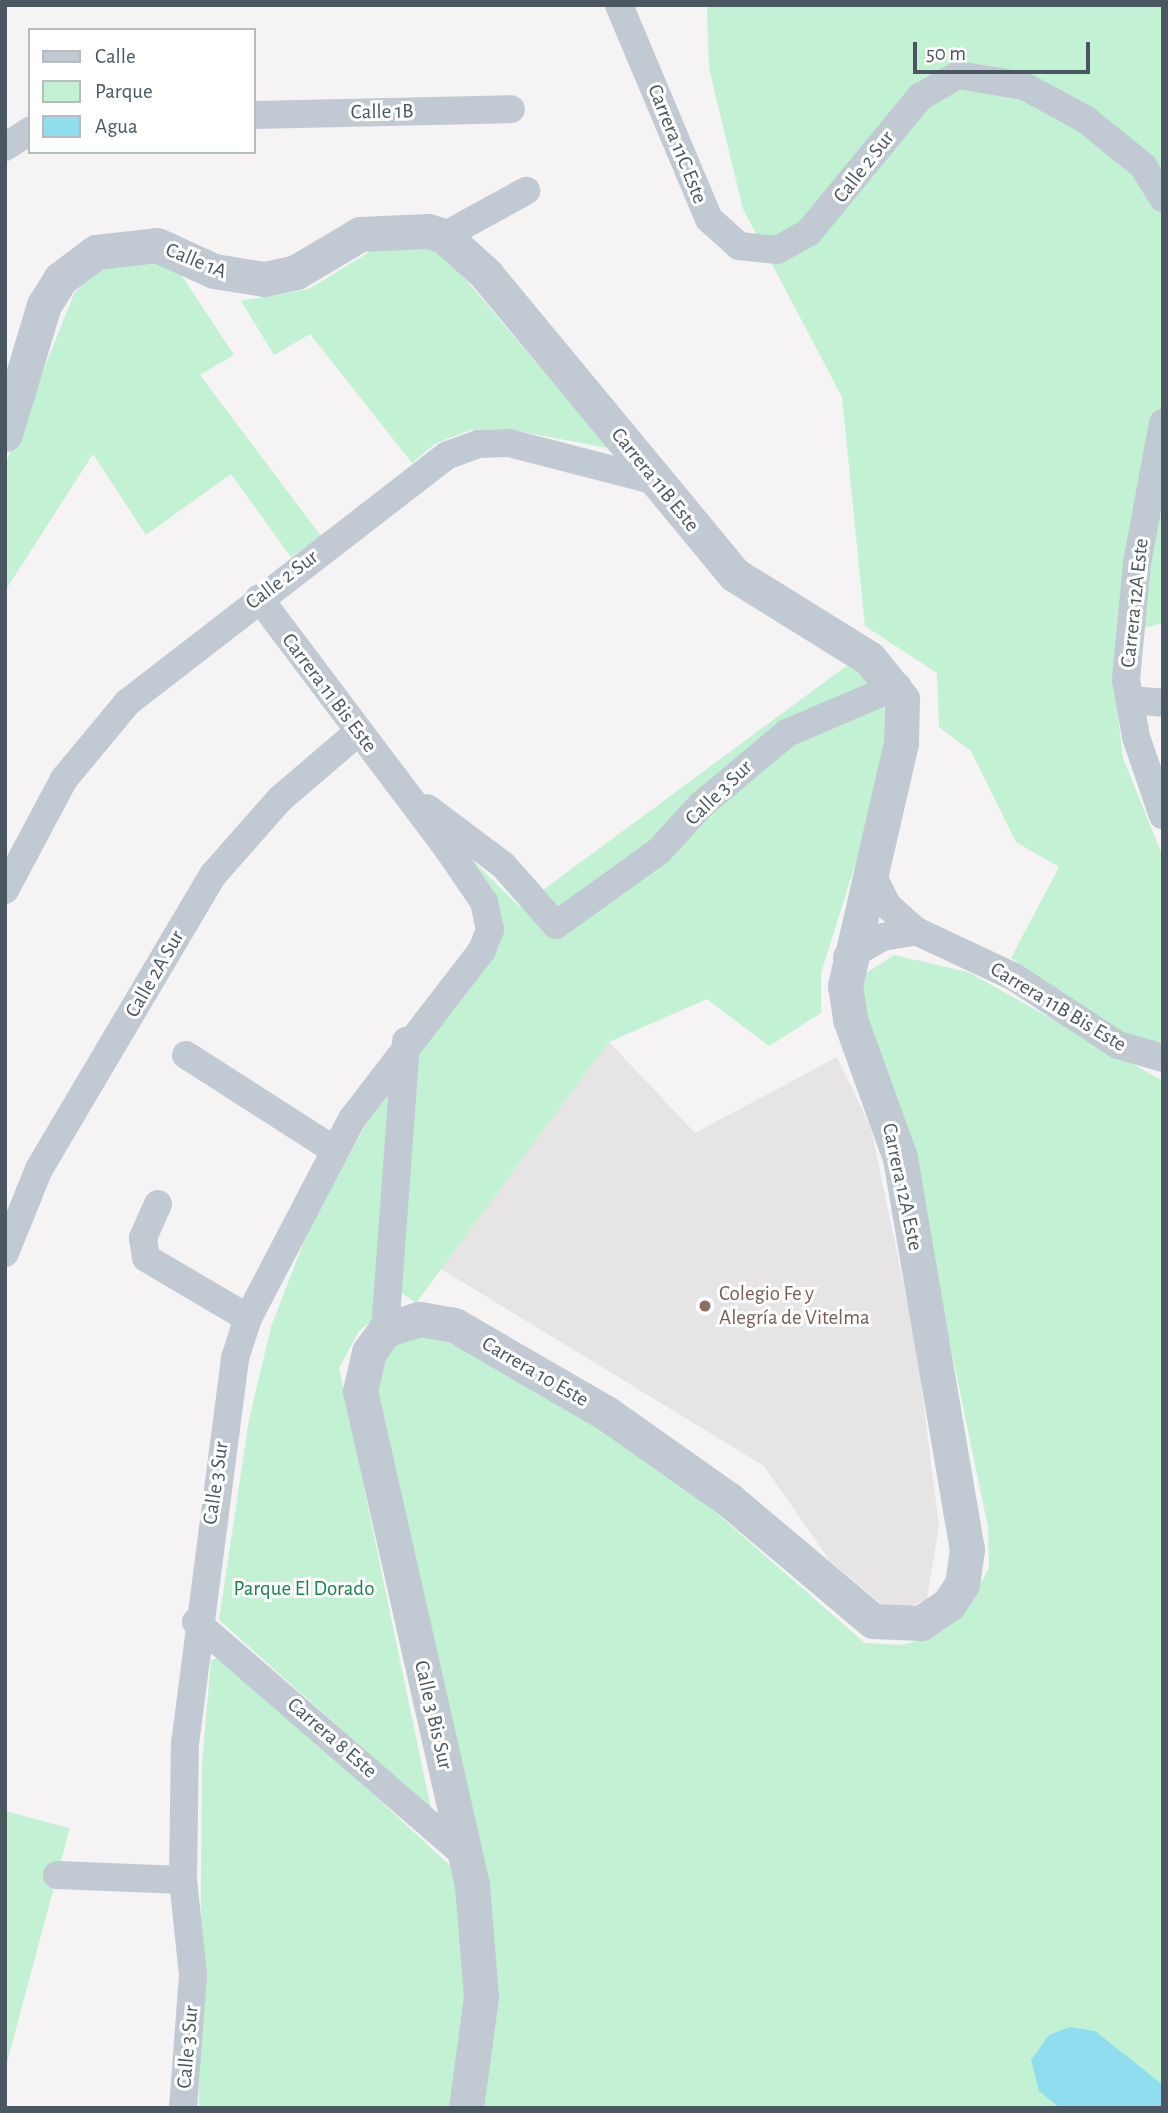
<!DOCTYPE html>
<meta charset="utf-8">
<style>
body{margin:0}
#map{position:relative;width:1168px;height:2113px;overflow:hidden;background:#f5f3f3;font-family:"Alegreya Sans",sans-serif}
div>[style]{position:absolute}
.education>*{inset:0;background:#e6e4e5}
.green>*{inset:0;background:#c2f1d3;transform-origin:0 0}
.water>*{inset:0;background:#8fddee}
.minor>*{height:28px;margin:-14px;padding:0 14px;transform-origin:14px;border-radius:14px;background:#c1cad2}
.tertiary>*{height:35px;margin:-17.5px;padding:0 17.5px;transform-origin:17.5px;border-radius:17.5px;background:#c1cad2}
.dots>*{width:19px;height:19px;translate:-50% -50%;box-sizing:border-box;border:4px solid #fff;border-radius:50%}
span{translate:-50% -50%;white-space:nowrap;text-align:center;line-height:1.15;-webkit-text-stroke:6px #fff;paint-order:stroke}
.street-label{font-size:21px;color:#4a5761}
.education-label{font-size:21px;color:#785e54}
.left{translate:0 -50%;text-align:left}
.park-label{font-size:21px;color:#17854a}
.frame{position:absolute;inset:0;border:7px solid #4a5761;pointer-events:none}
.legend{position:absolute;left:28px;top:28px;width:228px;height:126px;box-sizing:border-box;background:#fff;border:2px solid #b7bcc0;margin:0;padding:9px 12px;list-style:none;font-size:21px;color:#4a5761}
.legend li{display:flex;align-items:center;gap:14px;height:35px}
.legend b{width:35px;border:2px solid #b7bcc0}
.scale{position:absolute;left:913px;top:42px;width:177px;height:32px;box-sizing:border-box;border:4px solid #4a5761;border-top:0;padding-left:9px;font-size:21px;line-height:24px;white-space:nowrap;color:#4a5761;-webkit-text-stroke:5px #fff;paint-order:stroke}
</style>
<div id="map">
<div class="education">
<i style="clip-path:polygon(609px 1042px,695px 1133px,837px 1057px,871px 1128px,916px 1344px,939px 1526px,927px 1599px,894px 1614px,830px 1561px,764px 1466px,441px 1269px)"></i>
</div>
<div class="green">
<i style="clip-path:polygon(707px 5px,1163px 5px,1163px 623px,1124px 633px,1115px 692px,1123px 758px,1163px 857px,1163px 1041px,1149px 1043px,1099px 1022px,1011px 958px,1059px 867px,1016px 842px,971px 751px,939px 727px,937px 673px,865px 626px,842px 397px,743px 209px,709px 68px)"></i>
<i style="clip-path:polygon(410px 242px,440px 249px,608px 448px,507px 429px,471px 430px,436px 443px,412px 463px,310px 334px,274px 355px,241px 301px,309px 289px,376px 248px)"></i>
<i style="clip-path:polygon(128px 257px,176px 267px,234px 355px,200px 375px,321px 536px,291px 557px,231px 474px,146px 535px,93px 454px,5px 591px,5px 465px,74px 294px,97px 269px)"></i>
<i style="clip-path:polygon(853px 661px,884px 705px,884px 742px,866px 830px,821px 973px,821px 1013px,769px 1046px,707px 999px,609px 1042px,416px 1303px,400px 1292px,417px 1048px,498px 948px,503px 933px,468px 856px,520px 907px)"></i>
<i style="clip-path:polygon(894px 955px,968px 972px,1163px 1081px,1163px 2108px,199px 2108px,202px 1764px,211px 1660px,224px 1656px,485px 1898px,374px 1378px,385px 1346px,431px 1333px,570px 1406px,674px 1476px,865px 1643px,902px 1645px,935px 1636px,969px 1605px,989px 1568px,988px 1527px,904px 1122px,860px 1016px,860px 977px)"></i>
<i style="clip-path:polygon(390px 1081px,380px 1314px,359px 1331px,339px 1368px,431px 1809px,219px 1620px,249px 1420px,271px 1327px,309px 1228px)"></i>
<i style="left:5px;top:1811px;width:67px;height:297px;rotate:15deg"></i>
</div>
<div class="water">
<i style="clip-path:polygon(1070px 2027px,1095px 2031px,1163px 2085px,1163px 2108px,1060px 2108px,1039px 2091px,1031px 2060px,1049px 2035px)"></i>
</div>
<div class="minor">
<i style="left:619px;top:5px;width:232px;rotate:67.2deg"></i>
<i style="left:709px;top:219px;width:40px;rotate:42deg"></i>
<i style="left:739px;top:246px;width:38px;rotate:6deg"></i>
<i style="left:777px;top:250px;width:37px;rotate:-29deg"></i>
<i style="left:809px;top:232px;width:175px;rotate:-50.6deg"></i>
<i style="left:920px;top:97px;width:44px;rotate:-30.1deg"></i>
<i style="left:958px;top:75px;width:67px;rotate:9.5deg"></i>
<i style="left:1024px;top:86px;width:69px;rotate:28.4deg"></i>
<i style="left:1085px;top:119px;width:75px;rotate:39deg"></i>
<i style="left:1143px;top:166px;width:38px;rotate:58deg"></i>
<i style="left:254px;top:115px;width:257px;rotate:-1.3deg"></i>
<i style="left:5px;top:147px;width:30px;rotate:-33deg"></i>
<i style="left:444px;top:236px;width:94px;rotate:-28.8deg"></i>
<i style="left:1163px;top:423px;width:142px;rotate:100.5deg"></i>
<i style="left:1137px;top:563px;width:118px;rotate:95.4deg"></i>
<i style="left:1126px;top:680px;width:58px;rotate:80deg"></i>
<i style="left:1136px;top:737px;width:83px;rotate:71.1deg"></i>
<i style="left:1131px;top:700px;width:32px;rotate:5deg"></i>
<i style="left:427px;top:808px;width:95px;rotate:36.9deg"></i>
<i style="left:503px;top:865px;width:80px;rotate:48.5deg"></i>
<i style="left:556px;top:925px;width:127px;rotate:-35.7deg"></i>
<i style="left:659px;top:851px;width:62px;rotate:-47.6deg"></i>
<i style="left:701px;top:805px;width:112px;rotate:-39.9deg"></i>
<i style="left:787px;top:733px;width:120px;rotate:-23.1deg"></i>
<i style="left:870px;top:871px;width:39px;rotate:63deg"></i>
<i style="left:888px;top:906px;width:38px;rotate:42deg"></i>
<i style="left:916px;top:931px;width:108px;rotate:25.1deg"></i>
<i style="left:1014px;top:977px;width:124px;rotate:33.2deg"></i>
<i style="left:1118px;top:1045px;width:47px;rotate:16.1deg"></i>
<i style="left:5px;top:890px;width:126px;rotate:-62deg"></i>
<i style="left:64px;top:779px;width:100px;rotate:-50.3deg"></i>
<i style="left:128px;top:702px;width:404px;rotate:-37.7deg"></i>
<i style="left:448px;top:455px;width:32px;rotate:-20deg"></i>
<i style="left:478px;top:444px;width:31px;rotate:-2deg"></i>
<i style="left:509px;top:443px;width:152px;rotate:14.5deg"></i>
<i style="left:847px;top:957px;width:41px;rotate:-29.1deg"></i>
<i style="left:883px;top:937px;width:34px;rotate:-10deg"></i>
<i style="left:186px;top:1055px;width:176px;rotate:32.7deg"></i>
<i style="left:158px;top:1204px;width:37px;rotate:114deg"></i>
<i style="left:143px;top:1238px;width:20px;rotate:81deg"></i>
<i style="left:146px;top:1258px;width:118px;rotate:30.5deg"></i>
<i style="left:5px;top:1253px;width:91px;rotate:-68deg"></i>
<i style="left:39px;top:1169px;width:342px;rotate:-59.4deg"></i>
<i style="left:213px;top:875px;width:101px;rotate:-48.6deg"></i>
<i style="left:280px;top:799px;width:101px;rotate:-40.6deg"></i>
<i style="left:385px;top:1330px;width:290px;rotate:-85.8deg"></i>
<i style="left:196px;top:1622px;width:357px;rotate:40.9deg"></i>
<i style="left:57px;top:1875px;width:126px;rotate:2.3deg"></i>
<i style="left:183px;top:2108px;width:133px;rotate:-85.7deg"></i>
<i style="left:193px;top:1975px;width:96px;rotate:-96deg"></i>
<i style="left:183px;top:1880px;width:136px;rotate:-89.2deg"></i>
<i style="left:185px;top:1744px;width:389px;rotate:-82.6deg"></i>
<i style="left:235px;top:1358px;width:42px;rotate:-72deg"></i>
<i style="left:248px;top:1318px;width:225px;rotate:-62.4deg"></i>
<i style="left:352px;top:1119px;width:213px;rotate:-52.4deg"></i>
<i style="left:482px;top:950px;width:22px;rotate:-68deg"></i>
<i style="left:490px;top:930px;width:29px;rotate:-102deg"></i>
<i style="left:484px;top:902px;width:64px;rotate:-124.2deg"></i>
<i style="left:448px;top:849px;width:314px;rotate:-127deg"></i>
</div>
<div class="tertiary">
<i style="left:5px;top:434px;width:135px;rotate:-73.2deg"></i>
<i style="left:44px;top:305px;width:31px;rotate:-58deg"></i>
<i style="left:60px;top:279px;width:45px;rotate:-36.9deg"></i>
<i style="left:96px;top:252px;width:61px;rotate:-6.5deg"></i>
<i style="left:157px;top:245px;width:63px;rotate:24.5deg"></i>
<i style="left:214px;top:271px;width:51px;rotate:9.1deg"></i>
<i style="left:264px;top:279px;width:33px;rotate:-12deg"></i>
<i style="left:296px;top:272px;width:74px;rotate:-30.7deg"></i>
<i style="left:360px;top:234px;width:68px;rotate:-2.5deg"></i>
<i style="left:428px;top:231px;width:17px;rotate:17deg"></i>
<i style="left:444px;top:236px;width:55px;rotate:42.1deg"></i>
<i style="left:485px;top:273px;width:392px;rotate:50.4deg"></i>
<i style="left:735px;top:575px;width:158px;rotate:31.8deg"></i>
<i style="left:869px;top:658px;width:53px;rotate:51.2deg"></i>
<i style="left:902px;top:699px;width:44px;rotate:91.3deg"></i>
<i style="left:901px;top:743px;width:249px;rotate:103deg"></i>
<i style="left:845px;top:986px;width:33px;rotate:81deg"></i>
<i style="left:850px;top:1019px;width:148px;rotate:70.2deg"></i>
<i style="left:900px;top:1158px;width:397px;rotate:80.3deg"></i>
<i style="left:967px;top:1549px;width:35px;rotate:98deg"></i>
<i style="left:962px;top:1584px;width:24px;rotate:123deg"></i>
<i style="left:949px;top:1604px;width:34px;rotate:146deg"></i>
<i style="left:921px;top:1623px;width:48px;rotate:-177.6deg"></i>
<i style="left:873px;top:1621px;width:189px;rotate:-139.9deg"></i>
<i style="left:728px;top:1499px;width:149px;rotate:-144.8deg"></i>
<i style="left:606px;top:1413px;width:176px;rotate:-149.9deg"></i>
<i style="left:454px;top:1325px;width:36px;rotate:-170deg"></i>
<i style="left:419px;top:1319px;width:36px;rotate:162deg"></i>
<i style="left:385px;top:1330px;width:27px;rotate:126deg"></i>
<i style="left:369px;top:1352px;width:40px;rotate:103deg"></i>
<i style="left:360px;top:1391px;width:507px;rotate:77.23deg"></i>
<i style="left:472px;top:1885px;width:112px;rotate:85.4deg"></i>
<i style="left:481px;top:1997px;width:112px;rotate:97.7deg"></i>
</div>
<div class="dots">
<i style="left:705px;top:1306px;background:#8d6e63"></i>
</div>
<div class="street-label">
<span style="left:382px;top:112px;rotate:-1deg">Calle 1B</span>
<span style="left:677px;top:144px;rotate:68deg">Carrera 11C Este</span>
<span style="left:864px;top:167px;rotate:-52deg">Calle 2 Sur</span>
<span style="left:196px;top:261px;rotate:22deg">Calle 1A</span>
<span style="left:655px;top:480px;rotate:51deg">Carrera 11B Este</span>
<span style="left:282px;top:580px;rotate:-37deg">Calle 2 Sur</span>
<span style="left:1135px;top:603px;rotate:-84deg">Carrera 12A Este</span>
<span style="left:329px;top:693px;rotate:53deg">Carrera 11 Bis Este</span>
<span style="left:719px;top:793px;rotate:-44deg">Calle 3 Sur</span>
<span style="left:155px;top:974px;rotate:-60deg">Calle 2A Sur</span>
<span style="left:1058px;top:1007px;rotate:31deg">Carrera 11B Bis Este</span>
<span style="left:902px;top:1187px;rotate:78deg">Carrera 12A Este</span>
<span style="left:535px;top:1372px;rotate:30deg">Carrera 10 Este</span>
<span style="left:216px;top:1483px;rotate:-82deg">Calle 3 Sur</span>
<span style="left:433px;top:1715px;rotate:77deg">Calle 3 Bis Sur</span>
<span style="left:332px;top:1738px;rotate:41deg">Carrera 8 Este</span>
<span style="left:188px;top:2047px;rotate:-85deg">Calle 3 Sur</span>
</div>
<div class="education-label">
<span class="left" style="left:719px;top:1306px">Colegio Fe y<br>Alegría de Vitelma</span>
</div>
<div class="park-label">
<span style="left:304px;top:1589px">Parque El Dorado</span>
</div>
<div class="frame"></div>
<ul class="legend">
<li><b style="height:9px;background:#c1cad2"></b>Calle</li>
<li><b style="height:19px;background:#c2f1d3"></b>Parque</li>
<li><b style="height:19px;background:#8fddee"></b>Agua</li>
</ul>
<div class="scale">50 m</div>
</div>
